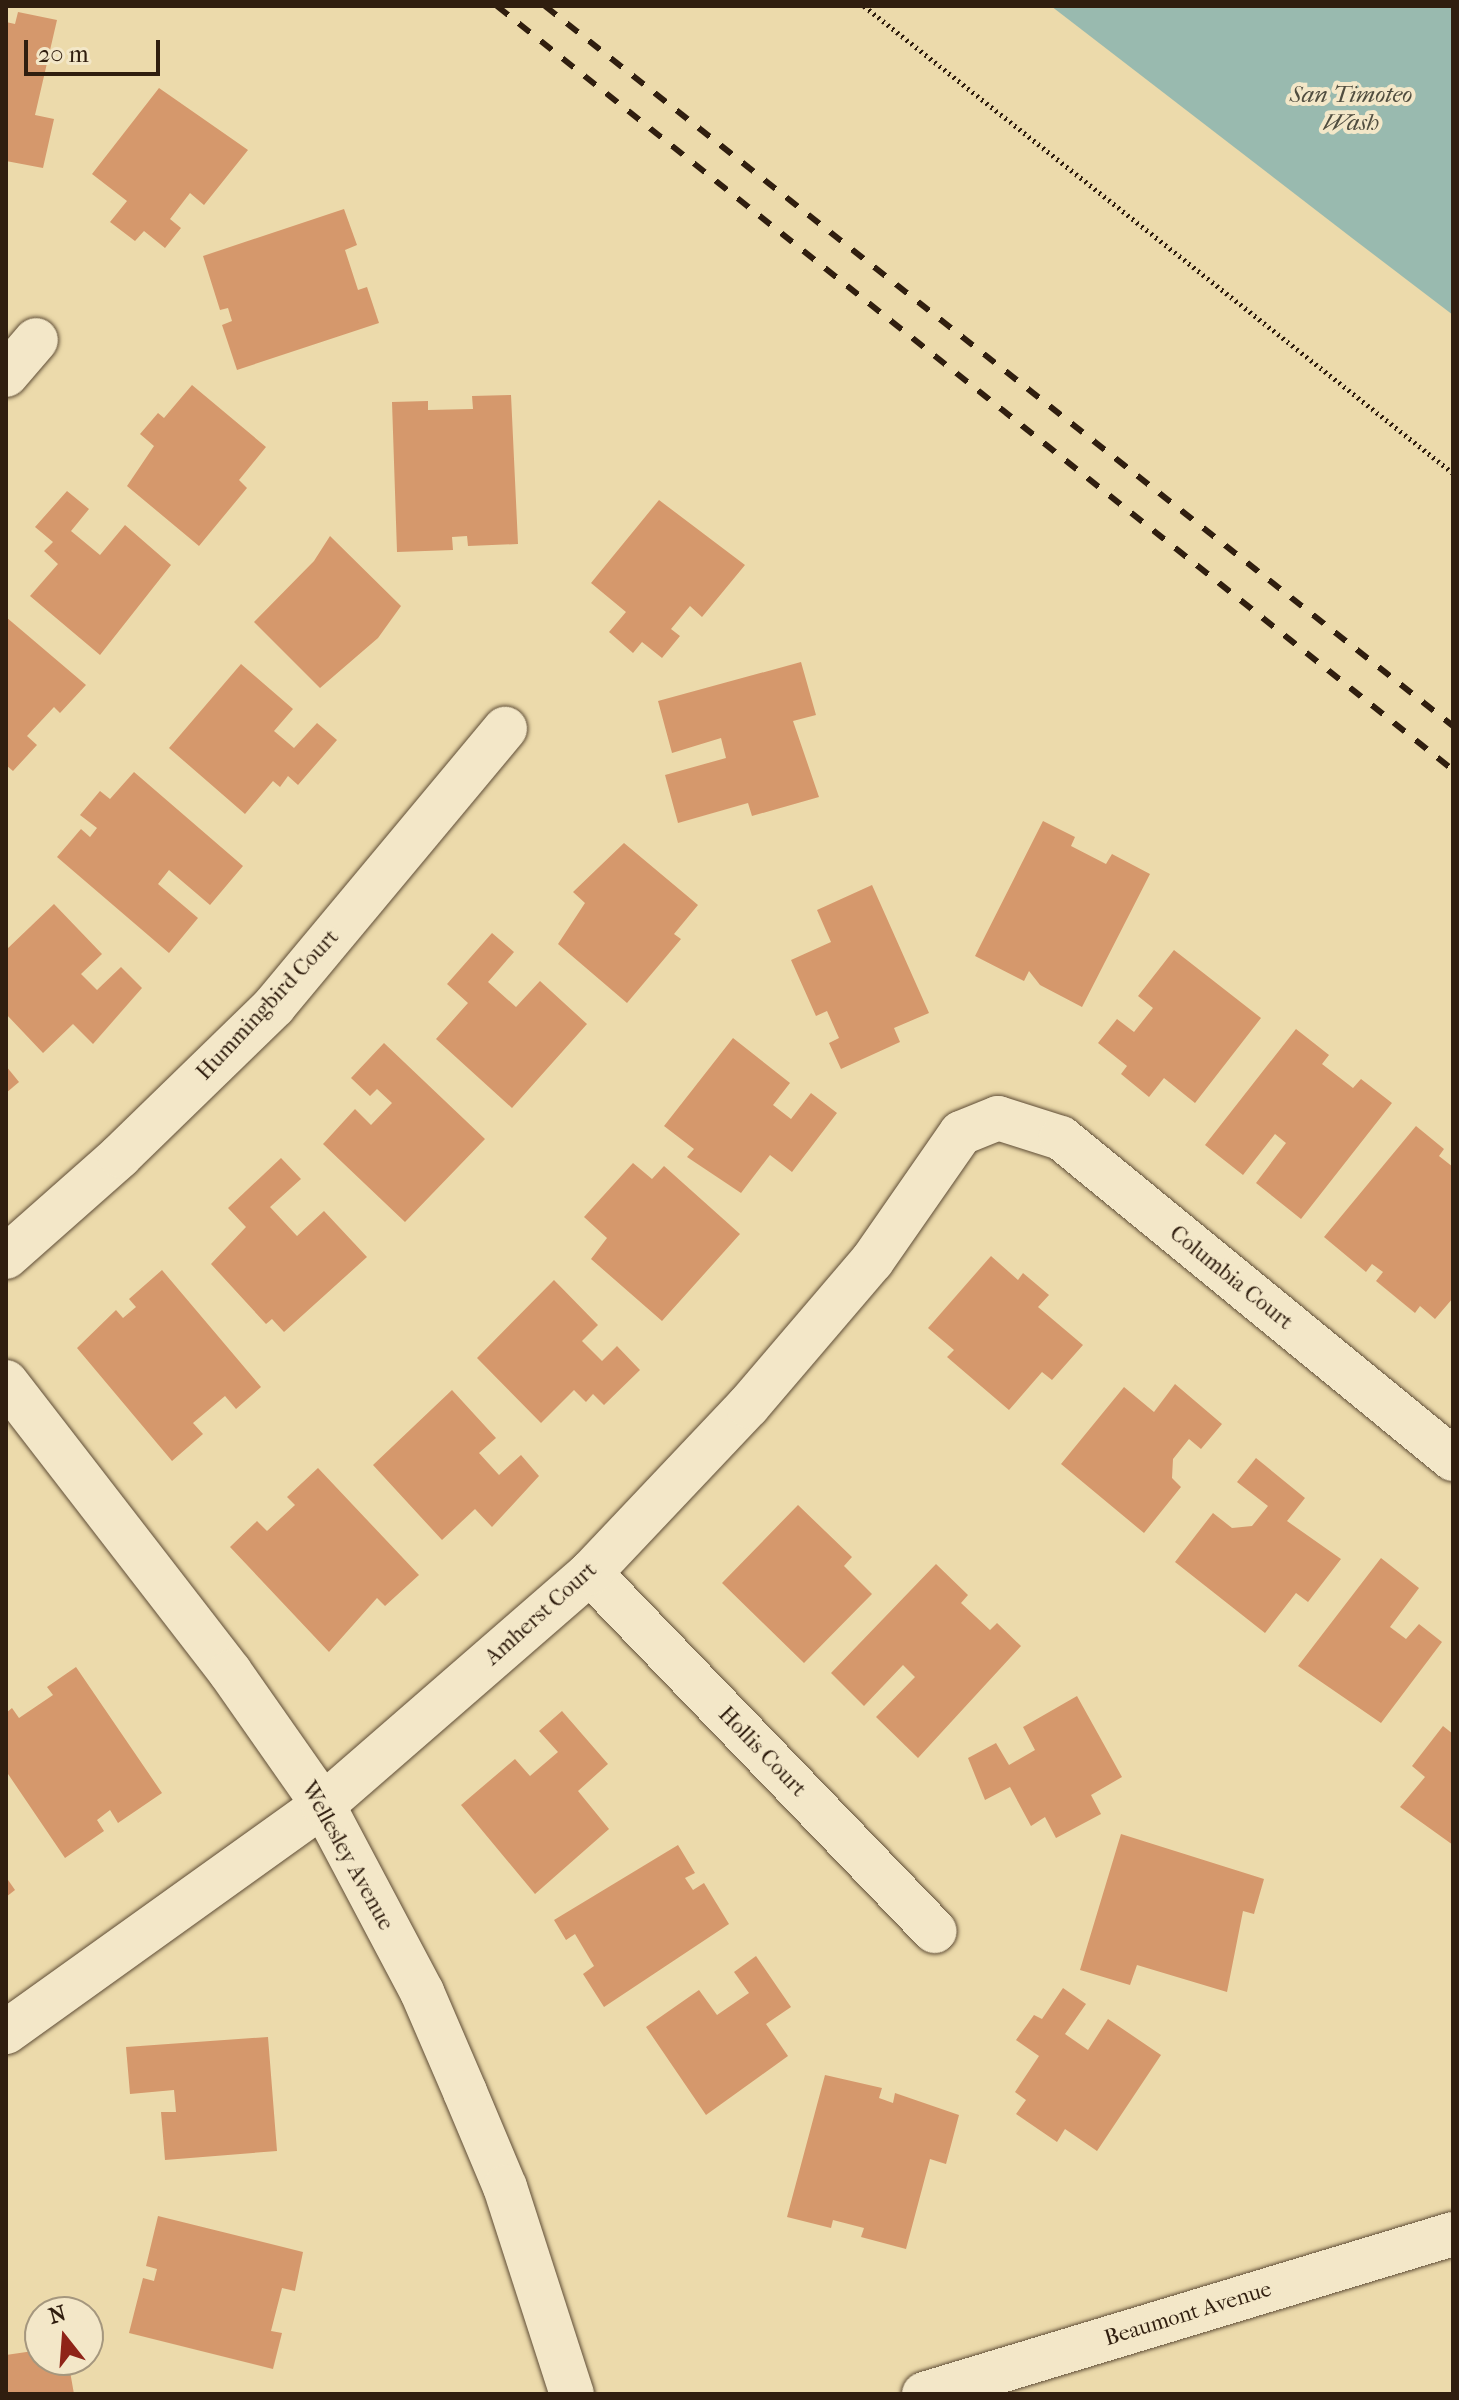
<!DOCTYPE html>
<style>
body{margin:0}
#map{position:relative;width:1459px;height:2400px;overflow:hidden;background:#ecdaab;font-family:"IM FELL French Canon",serif}
div>[style]{position:absolute}
.water>*{inset:0;background:#99baaf}
.building>*{inset:0;background:#d5986c}
.path>*{height:5px;margin-top:-2.5px;transform-origin:0;background:repeating-linear-gradient(90deg,#301e0f 0 2px,transparent 0 6px)}
.roads{filter:drop-shadow(0 0 2px #5f4d36) drop-shadow(0 0 2px #5f4d36)}
.minor>*{height:44px;margin:-22px;padding:0 22px;transform-origin:22px;border-radius:22px;background:#f3e7c8}
.rail>*{height:6px;margin-top:-3px;transform-origin:0;background:repeating-linear-gradient(90deg,#301e0f 0 14px,transparent 0 28px)}
span{translate:-50% -50%;white-space:nowrap;text-align:center;line-height:1.15;-webkit-text-stroke:8px #f3e7c8;paint-order:stroke}
.street-label{font-size:22px;color:#301e0f}
.water-label{font-size:24px;color:#504d3f;font-style:italic}
.frame{position:absolute;inset:0;border:8px solid #301e0f;pointer-events:none}
.north{position:absolute;left:24px;top:2296px;width:80px;height:80px;box-sizing:border-box;background:#f3e7c8;border:2px solid #a5977e;border-radius:50%;rotate:343deg;font-size:22px;font-weight:700;line-height:32px;text-align:center;color:#301e0f}
.north::after{content:'';display:block;margin:auto;width:28px;height:36px;background:#8f2418;clip-path:polygon(50% 0,100% 100%,50% 72%,0 100%)}
.scale{position:absolute;left:24px;top:40px;width:136px;height:36px;box-sizing:border-box;border:4px solid #301e0f;border-top:0;padding-left:10px;font-size:24px;line-height:28px;white-space:nowrap;color:#301e0f;-webkit-text-stroke:6px #f3e7c8;paint-order:stroke}
</style>
<div id="map">
<div class="water">
<i style="clip-path:polygon(1051px 6px,1453px 6px,1453px 315px,1352px 238px)"></i>
</div>
<div class="building">
<i style="clip-path:polygon(18px 12px,57px 20px,35px 115px,54px 119px,43px 168px,6px 161px,6px 22px,15px 24px)"></i>
<i style="clip-path:polygon(159px 88px,248px 150px,204px 205px,190px 193px,170px 219px,181px 228px,165px 248px,144px 231px,135px 241px,110px 222px,127px 201px,92px 174px)"></i>
<i style="clip-path:polygon(344px 209px,357px 245px,345px 250px,358px 290px,367px 287px,379px 323px,237px 370px,222px 325px,232px 321px,228px 308px,220px 310px,203px 256px)"></i>
<i style="clip-path:polygon(192px 385px,266px 447px,239px 480px,247px 488px,199px 546px,127px 486px,154px 446px,140px 434px,158px 413px,164px 418px)"></i>
<i style="clip-path:polygon(511px 395px,518px 544px,468px 546px,467px 536px,452px 537px,453px 550px,397px 552px,392px 402px,428px 401px,428px 410px,473px 409px,472px 396px)"></i>
<i style="clip-path:polygon(67px 491px,89px 509px,71px 531px,100px 555px,125px 525px,171px 565px,100px 655px,30px 596px,58px 564px,44px 551px,53px 542px,35px 527px)"></i>
<i style="clip-path:polygon(659px 500px,745px 565px,702px 617px,690px 606px,671px 629px,680px 636px,662px 658px,642px 642px,633px 653px,609px 632px,626px 612px,591px 583px)"></i>
<i style="clip-path:polygon(330px 536px,401px 606px,378px 638px,320px 688px,254px 622px,314px 561px)"></i>
<i style="clip-path:polygon(6px 617px,86px 685px,60px 713px,54px 707px,27px 736px,37px 745px,13px 771px,6px 765px)"></i>
<i style="clip-path:polygon(801px 662px,816px 715px,793px 721px,819px 797px,752px 816px,748px 803px,678px 823px,665px 775px,726px 758px,721px 738px,672px 753px,658px 701px)"></i>
<i style="clip-path:polygon(241px 664px,293px 709px,274px 731px,294px 748px,317px 723px,337px 740px,298px 785px,288px 776px,280px 787px,273px 781px,245px 814px,169px 748px)"></i>
<i style="clip-path:polygon(134px 772px,243px 866px,210px 905px,169px 870px,158px 884px,198px 918px,169px 953px,57px 857px,81px 829px,90px 837px,97px 828px,80px 815px,100px 791px,110px 799px)"></i>
<i style="clip-path:polygon(1043px 821px,1075px 837px,1071px 846px,1106px 864px,1112px 854px,1150px 874px,1082px 1007px,1040px 985px,1029px 971px,1024px 981px,975px 956px)"></i>
<i style="clip-path:polygon(624px 843px,698px 905px,674px 934px,681px 939px,627px 1003px,558px 944px,585px 903px,573px 892px)"></i>
<i style="clip-path:polygon(872px 885px,929px 1013px,894px 1028px,900px 1042px,841px 1069px,829px 1043px,839px 1038px,827px 1011px,816px 1016px,791px 960px,831px 942px,817px 910px)"></i>
<i style="clip-path:polygon(54px 904px,102px 954px,81px 974px,97px 990px,121px 967px,142px 988px,93px 1044px,73px 1024px,43px 1053px,6px 1014px,6px 950px)"></i>
<i style="clip-path:polygon(492px 933px,514px 952px,488px 982px,516px 1007px,540px 981px,587px 1024px,512px 1108px,436px 1039px,468px 1003px,447px 984px)"></i>
<i style="clip-path:polygon(1174px 950px,1261px 1018px,1195px 1103px,1164px 1078px,1149px 1097px,1121px 1074px,1127px 1066px,1098px 1043px,1117px 1019px,1134px 1032px,1153px 1008px,1138px 996px)"></i>
<i style="clip-path:polygon(1296px 1029px,1329px 1055px,1322px 1064px,1353px 1088px,1361px 1079px,1392px 1103px,1301px 1219px,1256px 1183px,1286px 1143px,1275px 1134px,1243px 1175px,1205px 1145px)"></i>
<i style="clip-path:polygon(733px 1038px,790px 1083px,773px 1105px,791px 1119px,811px 1093px,837px 1113px,792px 1172px,770px 1155px,741px 1193px,687px 1157px,694px 1149px,664px 1126px)"></i>
<i style="clip-path:polygon(384px 1043px,485px 1139px,405px 1222px,323px 1144px,355px 1109px,371px 1125px,392px 1103px,377px 1089px,370px 1096px,351px 1078px)"></i>
<i style="clip-path:polygon(6px 1066px,19px 1082px,6px 1093px)"></i>
<i style="clip-path:polygon(1416px 1126px,1444px 1149px,1439px 1156px,1453px 1167px,1453px 1298px,1435px 1319px,1420px 1306px,1415px 1313px,1376px 1281px,1383px 1272px,1372px 1264px,1366px 1272px,1324px 1237px)"></i>
<i style="clip-path:polygon(281px 1158px,301px 1179px,270px 1207px,297px 1236px,324px 1211px,367px 1257px,284px 1332px,272px 1319px,266px 1324px,211px 1264px,246px 1227px,228px 1208px)"></i>
<i style="clip-path:polygon(633px 1163px,652px 1179px,664px 1166px,740px 1234px,662px 1321px,591px 1259px,607px 1238px,584px 1217px)"></i>
<i style="clip-path:polygon(991px 1256px,1018px 1280px,1023px 1273px,1049px 1295px,1038px 1307px,1083px 1345px,1052px 1380px,1042px 1372px,1009px 1410px,947px 1357px,954px 1350px,928px 1328px)"></i>
<i style="clip-path:polygon(162px 1270px,261px 1387px,236px 1409px,225px 1396px,193px 1423px,203px 1434px,172px 1461px,77px 1348px,116px 1310px,123px 1318px,136px 1307px,129px 1299px)"></i>
<i style="clip-path:polygon(554px 1280px,598px 1325px,582px 1341px,602px 1361px,617px 1346px,640px 1370px,604px 1405px,593px 1394px,586px 1402px,574px 1390px,541px 1423px,477px 1358px)"></i>
<i style="clip-path:polygon(1175px 1384px,1222px 1424px,1201px 1449px,1189px 1439px,1173px 1459px,1172px 1478px,1181px 1487px,1144px 1533px,1061px 1464px,1124px 1387px,1154px 1412px)"></i>
<i style="clip-path:polygon(452px 1390px,496px 1438px,479px 1453px,499px 1475px,521px 1455px,539px 1476px,492px 1527px,475px 1509px,442px 1540px,373px 1465px)"></i>
<i style="clip-path:polygon(1256px 1458px,1305px 1498px,1287px 1521px,1341px 1559px,1308px 1602px,1296px 1593px,1265px 1633px,1175px 1562px,1213px 1513px,1232px 1528px,1252px 1526px,1268px 1506px,1237px 1482px)"></i>
<i style="clip-path:polygon(318px 1468px,419px 1575px,385px 1606px,377px 1598px,329px 1652px,230px 1547px,257px 1521px,267px 1531px,295px 1505px,287px 1497px)"></i>
<i style="clip-path:polygon(798px 1505px,852px 1557px,844px 1566px,872px 1594px,804px 1663px,722px 1583px)"></i>
<i style="clip-path:polygon(1381px 1558px,1419px 1588px,1390px 1627px,1406px 1639px,1419px 1624px,1442px 1642px,1381px 1723px,1298px 1666px)"></i>
<i style="clip-path:polygon(936px 1564px,968px 1595px,961px 1603px,990px 1630px,997px 1623px,1021px 1646px,918px 1758px,876px 1717px,915px 1677px,903px 1665px,864px 1706px,831px 1673px)"></i>
<i style="clip-path:polygon(76px 1667px,162px 1793px,118px 1823px,110px 1810px,97px 1820px,104px 1831px,65px 1858px,6px 1771px,6px 1713px,12px 1708px,19px 1718px,53px 1695px,47px 1687px)"></i>
<i style="clip-path:polygon(1077px 1696px,1122px 1777px,1091px 1795px,1101px 1814px,1056px 1838px,1045px 1817px,1031px 1826px,1010px 1787px,985px 1800px,968px 1758px,996px 1743px,1009px 1765px,1035px 1750px,1023px 1727px)"></i>
<i style="clip-path:polygon(562px 1711px,608px 1764px,578px 1791px,609px 1829px,535px 1894px,461px 1805px,515px 1759px,530px 1776px,558px 1752px,539px 1731px)"></i>
<i style="clip-path:polygon(1443px 1726px,1453px 1734px,1453px 1845px,1400px 1807px,1425px 1777px,1412px 1766px)"></i>
<i style="clip-path:polygon(1121px 1834px,1264px 1879px,1254px 1914px,1243px 1911px,1227px 1992px,1137px 1965px,1130px 1985px,1080px 1970px)"></i>
<i style="clip-path:polygon(678px 1845px,695px 1873px,685px 1878px,693px 1890px,704px 1883px,729px 1924px,604px 2007px,583px 1974px,594px 1966px,575px 1934px,566px 1940px,554px 1920px)"></i>
<i style="clip-path:polygon(6px 1877px,15px 1890px,6px 1897px)"></i>
<i style="clip-path:polygon(756px 1956px,791px 2007px,766px 2024px,788px 2056px,706px 2115px,646px 2027px,699px 1990px,717px 2015px,749px 1993px,734px 1972px)"></i>
<i style="clip-path:polygon(1063px 1988px,1086px 2004px,1065px 2034px,1088px 2050px,1108px 2019px,1161px 2055px,1097px 2151px,1065px 2129px,1057px 2142px,1016px 2114px,1026px 2100px,1015px 2092px,1039px 2056px,1016px 2040px,1034px 2015px,1042px 2019px)"></i>
<i style="clip-path:polygon(268px 2037px,277px 2151px,165px 2160px,161px 2112px,176px 2112px,174px 2090px,130px 2094px,126px 2047px)"></i>
<i style="clip-path:polygon(825px 2075px,882px 2088px,879px 2098px,893px 2103px,895px 2093px,959px 2115px,946px 2164px,930px 2159px,906px 2249px,861px 2237px,864px 2228px,833px 2220px,831px 2228px,787px 2217px)"></i>
<i style="clip-path:polygon(158px 2216px,303px 2252px,295px 2291px,282px 2288px,271px 2331px,282px 2333px,273px 2369px,129px 2333px,143px 2278px,154px 2281px,157px 2269px,146px 2266px)"></i>
<i style="clip-path:polygon(40px 2350px,40px 2360px,68px 2360px,74px 2394px,6px 2394px,6px 2355px)"></i>
</div>
<div class="path">
<i style="left:864px;top:6px;width:752px;rotate:38.41deg"></i>
</div>
<div class="roads">
<div class="minor">
<i style="left:6px;top:375px;width:46px;rotate:-49.4deg"></i>
<i style="left:6px;top:1257px;width:152px;rotate:-41.5deg"></i>
<i style="left:120px;top:1156px;width:215px;rotate:-44.2deg"></i>
<i style="left:274px;top:1006px;width:361px;rotate:-50.2deg"></i>
<i style="left:6px;top:1382px;width:366px;rotate:52.3deg"></i>
<i style="left:230px;top:1672px;width:162px;rotate:55deg"></i>
<i style="left:323px;top:1805px;width:212px;rotate:62.1deg"></i>
<i style="left:422px;top:1992px;width:109px;rotate:66.7deg"></i>
<i style="left:465px;top:2092px;width:103px;rotate:67.2deg"></i>
<i style="left:505px;top:2187px;width:218px;rotate:72.1deg"></i>
<i style="left:590px;top:1573px;width:497px;rotate:46.1deg"></i>
<i style="left:6px;top:2032px;width:390px;rotate:-35.6deg"></i>
<i style="left:323px;top:1805px;width:354px;rotate:-41deg"></i>
<i style="left:590px;top:1573px;width:230px;rotate:-46.6deg"></i>
<i style="left:748px;top:1406px;width:191px;rotate:-49.5deg"></i>
<i style="left:872px;top:1261px;width:156px;rotate:-55.2deg"></i>
<i style="left:961px;top:1133px;width:40px;rotate:-22deg"></i>
<i style="left:998px;top:1118px;width:66px;rotate:17.6deg"></i>
<i style="left:1061px;top:1138px;width:507px;rotate:39.31deg"></i>
<i style="left:924px;top:2394px;width:553px;rotate:-16.83deg"></i>
</div>
</div>
<div class="rail">
<i style="left:497px;top:6px;width:1224px;rotate:38.63deg"></i>
<i style="left:545px;top:6px;width:1159px;rotate:38.41deg"></i>
</div>
<div class="street-label">
<span style="left:268px;top:1005px;rotate:-47deg">Hummingbird Court</span>
<span style="left:1231px;top:1278px;rotate:39deg">Columbia Court</span>
<span style="left:541px;top:1614px;rotate:-42deg">Amherst Court</span>
<span style="left:762px;top:1752px;rotate:46deg">Hollis Court</span>
<span style="left:347px;top:1856px;rotate:61deg">Wellesley Avenue</span>
<span style="left:1188px;top:2314px;rotate:-17deg">Beaumont Avenue</span>
</div>
<div class="water-label">
<span style="left:1351px;top:109px">San Timoteo<br>Wash</span>
</div>
<div class="frame"></div>
<div class="north">N</div>
<div class="scale">20 m</div>
</div>
